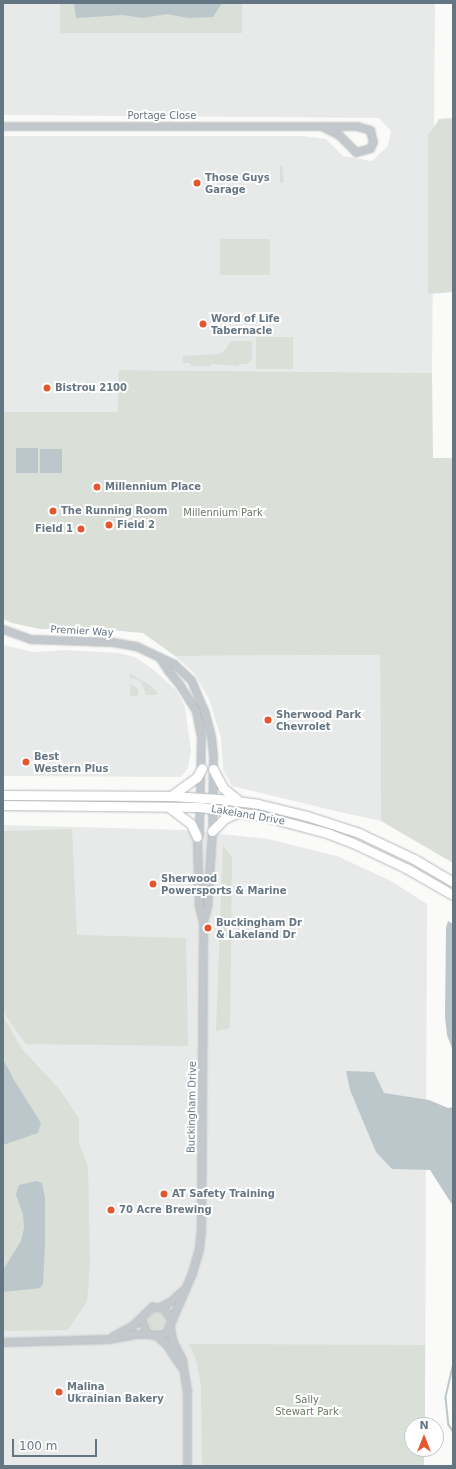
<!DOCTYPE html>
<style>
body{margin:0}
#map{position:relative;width:456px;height:1469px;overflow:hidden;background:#fafaf8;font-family:"DejaVu Sans",sans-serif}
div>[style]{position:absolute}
.built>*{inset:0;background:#e8e9e9}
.green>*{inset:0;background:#dadfd7;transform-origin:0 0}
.round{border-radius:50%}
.water>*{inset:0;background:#bbc7cb;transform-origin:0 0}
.stream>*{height:1.5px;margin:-0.75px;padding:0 0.75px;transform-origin:0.75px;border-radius:0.75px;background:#bbc7cb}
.roads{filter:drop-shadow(0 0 1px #b5babe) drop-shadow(0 0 1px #b5babe)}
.minor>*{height:7px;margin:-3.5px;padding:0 3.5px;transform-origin:3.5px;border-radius:3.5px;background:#c3c8cc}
.major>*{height:9px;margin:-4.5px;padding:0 4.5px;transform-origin:4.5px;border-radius:4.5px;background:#fff}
.dots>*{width:11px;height:11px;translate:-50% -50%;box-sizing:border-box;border:2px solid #fff;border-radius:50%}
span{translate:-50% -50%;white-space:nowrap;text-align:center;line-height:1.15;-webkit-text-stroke:4px #fff;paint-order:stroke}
.street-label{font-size:10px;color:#657683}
.poi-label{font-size:10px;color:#657683;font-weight:700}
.left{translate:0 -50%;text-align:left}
.right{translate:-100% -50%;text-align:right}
.park-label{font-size:10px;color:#687a64}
.frame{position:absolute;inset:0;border:4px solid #657683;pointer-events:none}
.north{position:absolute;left:404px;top:1417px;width:40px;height:40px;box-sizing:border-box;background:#fff;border:1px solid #c1c8cd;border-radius:50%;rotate:0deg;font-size:11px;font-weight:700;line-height:16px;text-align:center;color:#657683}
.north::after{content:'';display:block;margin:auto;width:14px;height:18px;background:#e4572e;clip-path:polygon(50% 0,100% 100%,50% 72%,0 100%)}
.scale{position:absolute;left:12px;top:1439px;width:85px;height:18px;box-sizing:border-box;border:2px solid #657683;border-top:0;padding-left:5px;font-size:12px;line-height:14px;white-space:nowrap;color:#657683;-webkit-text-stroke:3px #fff;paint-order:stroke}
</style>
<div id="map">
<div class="built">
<i style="clip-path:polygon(3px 3px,60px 3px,61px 33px,241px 33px,242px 3px,435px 3px,432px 373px,119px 370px,119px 412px,3px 412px,3px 136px,302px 136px,326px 139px,343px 156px,372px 161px,388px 146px,391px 131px,379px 118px,3px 115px)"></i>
<i style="clip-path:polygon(3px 645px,33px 652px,67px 650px,119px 653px,135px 657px,154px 670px,177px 691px,185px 707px,191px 751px,188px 768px,181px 777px,3px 776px)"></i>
<i style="clip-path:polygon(380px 655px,381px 821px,339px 812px,232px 786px,223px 770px,221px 738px,209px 699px,194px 673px,175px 656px)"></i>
<i style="clip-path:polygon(3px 825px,183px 830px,268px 839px,337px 856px,391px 881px,427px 904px,425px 1425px,412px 1425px,412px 1449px,424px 1449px,424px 1466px,3px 1466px)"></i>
</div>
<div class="green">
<i style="left:60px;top:3px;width:182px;height:30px"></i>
<i style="clip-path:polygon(453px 118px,453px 292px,428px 294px,428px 136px,439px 119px)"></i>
<i style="clip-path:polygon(282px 165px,284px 182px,282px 184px,280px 182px,280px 167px)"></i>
<i style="left:220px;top:239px;width:50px;height:36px"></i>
<i style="left:256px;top:337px;width:37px;height:32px"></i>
<i style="clip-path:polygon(231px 341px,252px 341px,252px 359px,247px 364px,239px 364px,239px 366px,212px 364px,210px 366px,192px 366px,189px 363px,183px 363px,183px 356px,220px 354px,226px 349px)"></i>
<i style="clip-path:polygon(119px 370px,432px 373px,433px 458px,453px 458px,453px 863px,381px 821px,380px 655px,175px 656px,143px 633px,98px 629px,40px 629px,12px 623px,3px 619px,3px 412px,118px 412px)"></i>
<i style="clip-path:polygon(130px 673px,152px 687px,157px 692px,157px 695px,146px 695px,142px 683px,136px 679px,130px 678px)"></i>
<i style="clip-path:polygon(130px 684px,137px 688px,139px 694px,137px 696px,130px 696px,130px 690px,131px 689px)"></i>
<i style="clip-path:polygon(72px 829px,77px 935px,186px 938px,188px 1046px,26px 1044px,3px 1012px,3px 831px)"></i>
<i style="clip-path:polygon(223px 845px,232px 858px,230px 1028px,216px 1031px)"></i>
<i style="clip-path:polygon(3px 1016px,22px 1049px,60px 1090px,79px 1119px,79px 1144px,88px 1166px,90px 1265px,87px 1301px,68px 1330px,3px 1331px)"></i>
<i class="round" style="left:148px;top:1312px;width:18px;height:18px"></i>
<i style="clip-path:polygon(189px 1344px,425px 1345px,425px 1425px,412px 1425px,412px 1449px,424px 1449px,424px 1466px,202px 1466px,201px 1388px,197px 1363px)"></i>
</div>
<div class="water">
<i style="clip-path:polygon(74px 3px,222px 3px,213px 17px,188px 18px,167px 14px,143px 18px,123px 15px,76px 18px)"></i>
<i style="left:16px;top:448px;width:22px;height:25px"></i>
<i style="left:40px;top:449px;width:22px;height:24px"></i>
<i style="clip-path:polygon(448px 921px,453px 924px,453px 1051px,447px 1035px,445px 1017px,446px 928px)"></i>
<i style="clip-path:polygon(3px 1059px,14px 1080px,41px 1123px,38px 1133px,3px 1145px)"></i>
<i style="clip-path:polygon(346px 1071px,374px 1072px,384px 1093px,429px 1100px,448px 1108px,453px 1107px,453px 1206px,430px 1170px,392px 1169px,376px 1152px,350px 1090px)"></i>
<i style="clip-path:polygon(36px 1181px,42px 1183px,45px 1198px,45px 1246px,43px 1284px,40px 1288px,31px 1289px,3px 1292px,3px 1270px,21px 1241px,24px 1228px,23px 1214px,16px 1195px,17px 1190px,19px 1185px)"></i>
</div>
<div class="stream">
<i style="left:453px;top:1367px;width:32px;rotate:103deg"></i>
<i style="left:446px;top:1398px;width:27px;rotate:84deg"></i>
<i style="left:449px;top:1425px;width:7px;rotate:56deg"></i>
</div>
<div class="roads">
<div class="minor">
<i style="left:3px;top:126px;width:354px"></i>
<i style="left:357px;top:126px;width:14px;rotate:17deg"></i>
<i style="left:370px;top:130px;width:12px;rotate:76deg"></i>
<i style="left:373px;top:142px;width:7px;rotate:117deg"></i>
<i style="left:370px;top:148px;width:15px;rotate:164deg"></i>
<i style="left:356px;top:152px;width:24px;rotate:-135deg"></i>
<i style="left:339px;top:135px;width:20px;rotate:-153deg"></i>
<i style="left:3px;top:629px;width:30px;rotate:20deg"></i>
<i style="left:31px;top:639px;width:82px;rotate:2.1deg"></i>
<i style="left:113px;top:642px;width:23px;rotate:10deg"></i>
<i style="left:136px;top:646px;width:42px;rotate:25.3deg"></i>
<i style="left:174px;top:664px;width:23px;rotate:43deg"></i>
<i style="left:191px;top:680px;width:33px;rotate:67deg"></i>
<i style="left:204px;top:710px;width:27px;rotate:75deg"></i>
<i style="left:211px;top:736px;width:20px;rotate:84deg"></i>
<i style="left:213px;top:756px;width:75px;rotate:90.8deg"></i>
<i style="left:212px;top:831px;width:75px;rotate:93.8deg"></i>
<i style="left:207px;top:906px;width:16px;rotate:105deg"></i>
<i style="left:160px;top:1307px;width:13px;rotate:-29deg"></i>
<i style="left:171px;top:1301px;width:15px;rotate:-42deg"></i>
<i style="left:141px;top:1319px;width:13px;rotate:67deg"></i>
<i style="left:146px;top:1331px;width:5px;rotate:37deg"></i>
<i style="left:150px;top:1334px;width:6px;rotate:9deg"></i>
<i style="left:156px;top:1335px;width:10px;rotate:-11deg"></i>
<i style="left:166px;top:1333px;width:65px;rotate:-66.6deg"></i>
<i style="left:192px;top:1273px;width:26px;rotate:-74deg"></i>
<i style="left:199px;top:1248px;width:20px;rotate:-84deg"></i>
<i style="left:201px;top:1228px;width:307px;rotate:-89.6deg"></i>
<i style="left:203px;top:921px;width:16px;rotate:-105deg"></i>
<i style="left:199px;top:906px;width:69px;rotate:-91.7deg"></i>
<i style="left:197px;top:837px;width:4px;rotate:-56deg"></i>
<i style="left:199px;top:834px;width:97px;rotate:-88.8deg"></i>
<i style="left:201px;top:737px;width:26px;rotate:-101deg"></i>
<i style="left:196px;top:711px;width:31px;rotate:-122deg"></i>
<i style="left:180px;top:685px;width:17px;rotate:-130deg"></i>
<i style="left:169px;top:672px;width:17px;rotate:-123deg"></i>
<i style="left:170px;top:1327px;width:13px;rotate:81deg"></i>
<i style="left:172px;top:1340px;width:22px;rotate:63deg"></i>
<i style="left:182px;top:1360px;width:32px;rotate:81deg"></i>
<i style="left:187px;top:1392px;width:74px;rotate:90deg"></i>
<i style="left:156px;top:1335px;width:13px;rotate:42deg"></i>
<i style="left:166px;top:1344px;width:27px;rotate:56deg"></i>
<i style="left:113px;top:1336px;width:21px;rotate:-28deg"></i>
<i style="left:132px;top:1326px;width:28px;rotate:-44deg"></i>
<i style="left:152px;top:1307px;width:8px"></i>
<i style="left:160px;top:1307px;width:6px;rotate:31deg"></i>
<i style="left:165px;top:1310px;width:12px;rotate:55deg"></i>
<i style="left:3px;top:1342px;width:105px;rotate:-1.6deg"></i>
<i style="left:108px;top:1339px;width:27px;rotate:-10deg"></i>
<i style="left:135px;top:1334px;width:15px"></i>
</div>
<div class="major">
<i style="left:213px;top:769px;width:21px;rotate:62deg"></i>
<i style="left:223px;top:788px;width:21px;rotate:39deg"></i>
<i style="left:3px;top:795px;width:168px;rotate:0.3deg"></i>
<i style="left:171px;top:796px;width:48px;rotate:3.6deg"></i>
<i style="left:219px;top:799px;width:39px;rotate:7deg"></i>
<i style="left:258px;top:804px;width:50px;rotate:13.8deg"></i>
<i style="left:307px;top:816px;width:55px;rotate:18.1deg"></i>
<i style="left:359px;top:833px;width:61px;rotate:25.3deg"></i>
<i style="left:414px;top:859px;width:45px;rotate:30.5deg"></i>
<i style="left:171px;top:796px;width:32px;rotate:-36deg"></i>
<i style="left:197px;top:777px;width:10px;rotate:-61deg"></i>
<i style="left:3px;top:805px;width:197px;rotate:0.6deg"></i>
<i style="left:200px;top:807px;width:64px;rotate:8.1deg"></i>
<i style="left:263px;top:816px;width:66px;rotate:14.9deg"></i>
<i style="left:327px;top:833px;width:28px;rotate:21deg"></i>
<i style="left:353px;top:843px;width:59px;rotate:25.3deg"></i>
<i style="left:406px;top:868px;width:54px;rotate:29.9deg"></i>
<i style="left:170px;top:808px;width:26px;rotate:37deg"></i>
<i style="left:191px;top:824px;width:14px;rotate:65deg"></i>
<i style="left:212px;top:831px;width:18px;rotate:-45deg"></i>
<i style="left:225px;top:818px;width:15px;rotate:-23deg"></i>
</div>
</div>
<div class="dots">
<i style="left:197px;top:183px;background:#e4572e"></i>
<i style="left:203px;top:324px;background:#e4572e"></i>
<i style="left:47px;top:388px;background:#e4572e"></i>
<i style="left:97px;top:487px;background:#e4572e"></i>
<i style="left:53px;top:511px;background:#e4572e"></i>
<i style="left:109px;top:525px;background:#e4572e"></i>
<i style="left:81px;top:529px;background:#e4572e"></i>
<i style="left:268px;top:720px;background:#e4572e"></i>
<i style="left:26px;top:762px;background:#e4572e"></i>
<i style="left:153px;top:884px;background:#e4572e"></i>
<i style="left:208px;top:928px;background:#e4572e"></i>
<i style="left:164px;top:1194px;background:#e4572e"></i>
<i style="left:111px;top:1210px;background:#e4572e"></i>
<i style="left:59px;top:1392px;background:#e4572e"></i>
</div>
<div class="street-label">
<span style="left:162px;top:116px">Portage Close</span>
<span style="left:82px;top:631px;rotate:3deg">Premier Way</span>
<span style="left:248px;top:815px;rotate:10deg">Lakeland Drive</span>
<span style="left:192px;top:1107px;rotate:-89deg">Buckingham Drive</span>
</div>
<div class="poi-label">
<span class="left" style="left:205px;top:183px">Those Guys<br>Garage</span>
<span class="left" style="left:211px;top:324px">Word of Life<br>Tabernacle</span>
<span class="left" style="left:55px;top:388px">Bistrou 2100</span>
<span class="left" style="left:105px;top:487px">Millennium Place</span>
<span class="left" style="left:61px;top:511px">The Running Room</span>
<span class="left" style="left:117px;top:525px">Field 2</span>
<span class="right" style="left:73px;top:529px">Field 1</span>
<span class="left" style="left:276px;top:720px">Sherwood Park<br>Chevrolet</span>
<span class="left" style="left:34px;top:762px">Best<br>Western Plus</span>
<span class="left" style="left:161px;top:884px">Sherwood<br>Powersports &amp; Marine</span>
<span class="left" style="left:216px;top:928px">Buckingham Dr<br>&amp; Lakeland Dr</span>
<span class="left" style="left:172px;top:1194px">AT Safety Training</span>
<span class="left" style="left:119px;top:1210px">70 Acre Brewing</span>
<span class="left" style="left:67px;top:1392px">Malina<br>Ukrainian Bakery</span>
</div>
<div class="park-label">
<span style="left:223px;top:513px">Millennium Park</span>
<span style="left:307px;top:1405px">Sally<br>Stewart Park</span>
</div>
<div class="frame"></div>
<div class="north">N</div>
<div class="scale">100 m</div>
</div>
